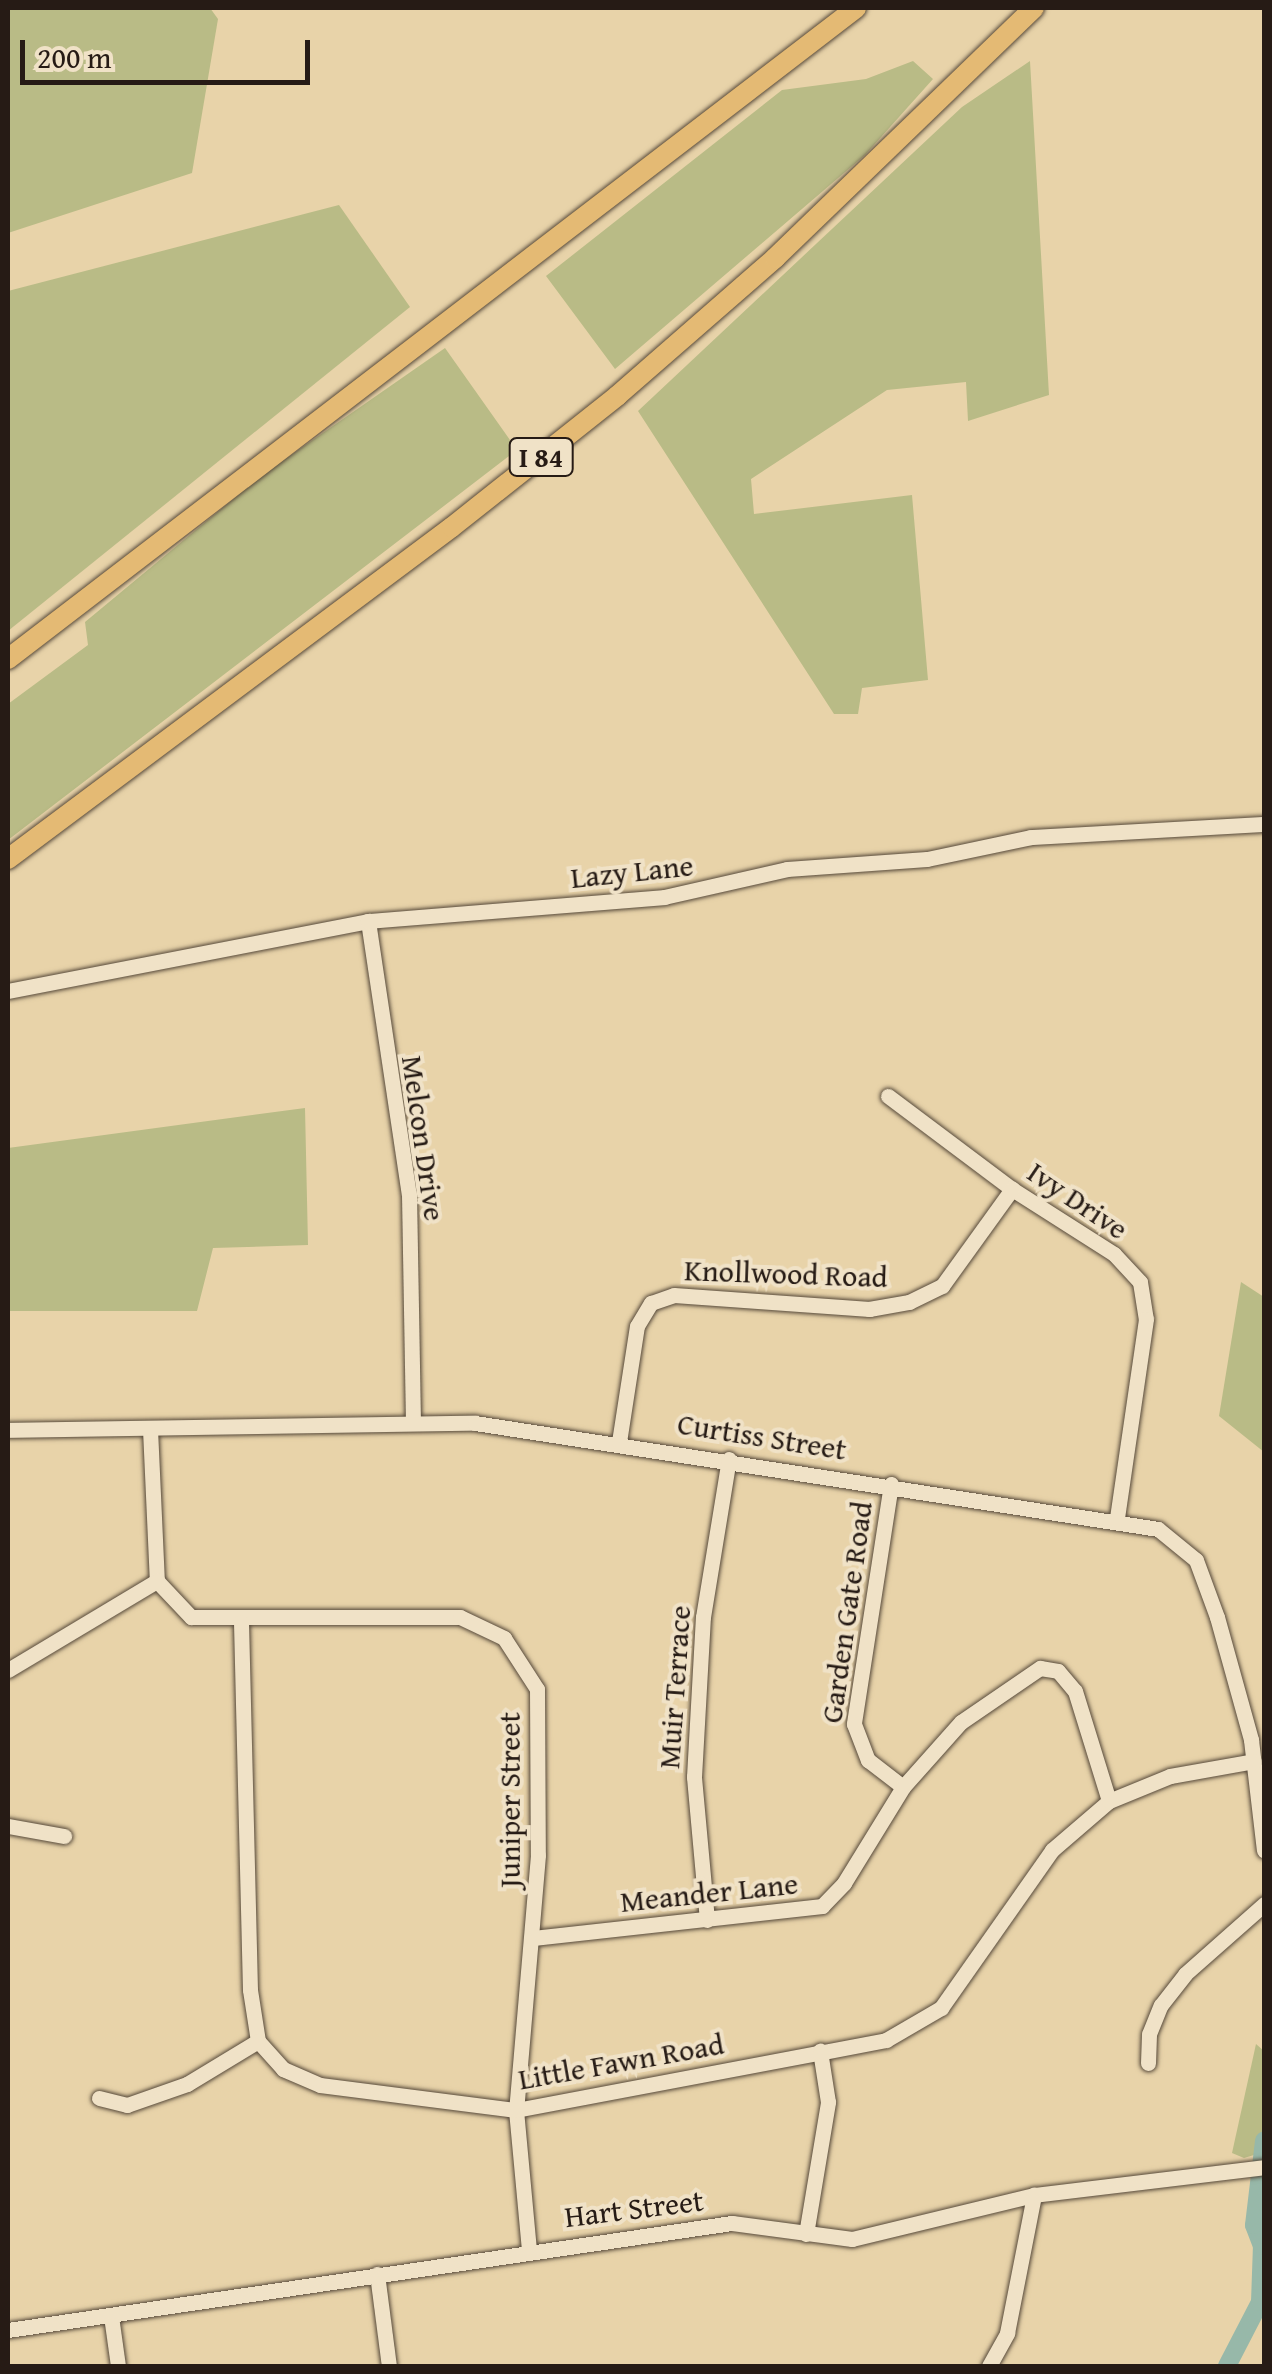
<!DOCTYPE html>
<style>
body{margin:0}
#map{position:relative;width:1272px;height:2374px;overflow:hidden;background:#e8d3a9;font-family:"Gentium Book Plus",serif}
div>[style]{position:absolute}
.green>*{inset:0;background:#b9bb86}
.river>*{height:18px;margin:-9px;padding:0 9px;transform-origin:9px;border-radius:9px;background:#97b8a9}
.roads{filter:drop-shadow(0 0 2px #56493a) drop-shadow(0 0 2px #56493a)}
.minor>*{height:15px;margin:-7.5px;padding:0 7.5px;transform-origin:7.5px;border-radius:7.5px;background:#f0e2c7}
.highway>*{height:20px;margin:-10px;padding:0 10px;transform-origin:10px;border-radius:10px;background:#e4ba74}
span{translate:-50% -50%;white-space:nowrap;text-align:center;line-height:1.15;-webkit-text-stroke:8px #f0e2c7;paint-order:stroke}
.shield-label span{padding:2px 8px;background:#f0e2c7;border:2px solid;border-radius:8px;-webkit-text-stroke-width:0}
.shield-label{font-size:28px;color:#261b15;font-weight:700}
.street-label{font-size:30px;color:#261b15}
.frame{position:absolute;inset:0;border:10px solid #261b15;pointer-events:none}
.scale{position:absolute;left:20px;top:40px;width:290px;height:45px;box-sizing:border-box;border:5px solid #261b15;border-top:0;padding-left:12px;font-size:30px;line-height:35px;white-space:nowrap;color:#261b15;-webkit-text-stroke:8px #f0e2c7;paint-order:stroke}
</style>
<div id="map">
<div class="green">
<i style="clip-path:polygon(8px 8px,210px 8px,218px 19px,192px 173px,8px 233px)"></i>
<i style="clip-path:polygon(913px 61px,933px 79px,865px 155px,615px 369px,546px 276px,782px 90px,866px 79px)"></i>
<i style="clip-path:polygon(1030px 61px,1049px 395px,968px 421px,966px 382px,887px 390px,751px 479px,754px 514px,912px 495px,928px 680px,862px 688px,858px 714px,834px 714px,638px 411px,962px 107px)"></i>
<i style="clip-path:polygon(339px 205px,410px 307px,8px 631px,8px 291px)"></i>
<i style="clip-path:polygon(445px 348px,517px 450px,8px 840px,8px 704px,88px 645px,85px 622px,261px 476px)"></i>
<i style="clip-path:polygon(305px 1108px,308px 1245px,213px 1248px,197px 1311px,8px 1311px,8px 1148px)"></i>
<i style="clip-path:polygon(1241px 1282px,1264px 1297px,1264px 1452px,1219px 1416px)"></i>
<i style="clip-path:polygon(1256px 2044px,1264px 2051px,1264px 2152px,1244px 2158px,1232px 2153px)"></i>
</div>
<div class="river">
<i style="left:1227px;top:2366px;width:72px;rotate:-62.7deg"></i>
<i style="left:1260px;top:2302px;width:56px;rotate:-88deg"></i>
<i style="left:1262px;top:2246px;width:22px;rotate:-111deg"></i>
<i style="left:1254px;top:2225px;width:85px;rotate:-83.2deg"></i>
</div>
<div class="roads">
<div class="minor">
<i style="left:368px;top:921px;width:276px;rotate:81.5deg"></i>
<i style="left:409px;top:1194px;width:229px;rotate:89deg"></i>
<i style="left:8px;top:991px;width:367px;rotate:-11deg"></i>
<i style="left:368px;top:921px;width:297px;rotate:-4.6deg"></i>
<i style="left:664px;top:897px;width:126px;rotate:-12.8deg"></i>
<i style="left:787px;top:869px;width:140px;rotate:-4.1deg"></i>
<i style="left:927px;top:859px;width:106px;rotate:-11.9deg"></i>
<i style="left:1031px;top:837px;width:233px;rotate:-3.2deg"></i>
<i style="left:888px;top:1096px;width:155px;rotate:36.9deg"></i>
<i style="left:1012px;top:1189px;width:121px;rotate:32.5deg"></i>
<i style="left:1114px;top:1254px;width:38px;rotate:47deg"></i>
<i style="left:1140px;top:1282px;width:37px;rotate:81deg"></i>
<i style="left:1146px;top:1319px;width:201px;rotate:98.3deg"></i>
<i style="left:150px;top:1429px;width:152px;rotate:87.4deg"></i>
<i style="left:157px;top:1581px;width:50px;rotate:46.6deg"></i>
<i style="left:191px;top:1617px;width:269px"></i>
<i style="left:460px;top:1617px;width:49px;rotate:25.5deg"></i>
<i style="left:504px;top:1638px;width:61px;rotate:57.1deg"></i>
<i style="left:537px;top:1689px;width:166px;rotate:89.7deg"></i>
<i style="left:538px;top:1855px;width:256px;rotate:94.9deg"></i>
<i style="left:516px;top:2110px;width:141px;rotate:84.7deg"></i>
<i style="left:8px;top:1430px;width:467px;rotate:-0.9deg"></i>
<i style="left:475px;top:1423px;width:691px;rotate:8.82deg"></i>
<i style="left:1158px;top:1529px;width:49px;rotate:39.2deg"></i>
<i style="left:1196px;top:1560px;width:61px;rotate:69.8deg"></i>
<i style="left:1217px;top:1617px;width:128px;rotate:74.5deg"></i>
<i style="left:1251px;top:1740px;width:111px;rotate:83.3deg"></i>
<i style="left:619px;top:1442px;width:117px;rotate:-81.2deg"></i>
<i style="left:637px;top:1326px;width:27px;rotate:-59deg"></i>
<i style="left:651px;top:1303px;width:24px;rotate:-19deg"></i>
<i style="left:674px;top:1295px;width:196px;rotate:4.1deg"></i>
<i style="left:869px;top:1309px;width:41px;rotate:-9.9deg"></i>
<i style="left:909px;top:1302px;width:37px;rotate:-26deg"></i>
<i style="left:942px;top:1286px;width:120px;rotate:-54.2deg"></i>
<i style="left:891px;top:1484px;width:243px;rotate:98.8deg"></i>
<i style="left:854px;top:1724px;width:39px;rotate:69deg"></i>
<i style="left:868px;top:1760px;width:44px;rotate:37.6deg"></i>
<i style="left:241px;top:1622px;width:368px;rotate:88.6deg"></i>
<i style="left:250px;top:1990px;width:52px;rotate:81.1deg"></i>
<i style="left:258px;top:2041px;width:38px;rotate:48deg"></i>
<i style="left:283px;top:2069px;width:40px;rotate:23.4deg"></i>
<i style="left:320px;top:2085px;width:198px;rotate:7.3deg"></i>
<i style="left:516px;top:2110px;width:377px;rotate:-10.7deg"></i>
<i style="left:886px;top:2040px;width:64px;rotate:-30.2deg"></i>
<i style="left:941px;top:2008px;width:193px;rotate:-54.9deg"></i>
<i style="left:1052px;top:1850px;width:75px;rotate:-40.7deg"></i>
<i style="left:1109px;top:1801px;width:66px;rotate:-22.3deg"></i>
<i style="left:1170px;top:1776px;width:85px;rotate:-10.1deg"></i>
<i style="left:8px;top:1670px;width:174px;rotate:-30.9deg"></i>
<i style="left:8px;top:1826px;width:57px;rotate:10.1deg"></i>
<i style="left:707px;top:1920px;width:144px;rotate:-95.2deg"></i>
<i style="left:694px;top:1777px;width:160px;rotate:-86.8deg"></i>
<i style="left:703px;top:1617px;width:160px;rotate:-80.7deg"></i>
<i style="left:533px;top:1938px;width:291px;rotate:-6.3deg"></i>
<i style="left:822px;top:1906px;width:32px;rotate:-46deg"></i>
<i style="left:844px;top:1883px;width:113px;rotate:-58.4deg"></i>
<i style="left:903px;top:1787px;width:87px;rotate:-48.3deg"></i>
<i style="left:961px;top:1722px;width:96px;rotate:-34.4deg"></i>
<i style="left:1040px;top:1668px;width:18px;rotate:9deg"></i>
<i style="left:1058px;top:1671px;width:26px;rotate:50deg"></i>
<i style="left:1075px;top:1691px;width:115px;rotate:72.8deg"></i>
<i style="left:1148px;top:2063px;width:29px;rotate:-88deg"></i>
<i style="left:1149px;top:2034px;width:31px;rotate:-68deg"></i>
<i style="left:1161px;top:2005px;width:39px;rotate:-52deg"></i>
<i style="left:1185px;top:1974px;width:106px;rotate:-41.5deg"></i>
<i style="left:99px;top:2098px;width:29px;rotate:14deg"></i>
<i style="left:127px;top:2105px;width:64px;rotate:-19.3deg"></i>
<i style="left:187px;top:2084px;width:83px;rotate:-31.2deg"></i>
<i style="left:806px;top:2234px;width:134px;rotate:-80.5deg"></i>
<i style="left:828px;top:2102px;width:52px;rotate:-98.9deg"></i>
<i style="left:377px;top:2274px;width:93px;rotate:82.6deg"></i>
<i style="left:111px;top:2316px;width:50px;rotate:82deg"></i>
<i style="left:8px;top:2330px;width:732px;rotate:-8.41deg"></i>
<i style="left:732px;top:2223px;width:121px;rotate:7.6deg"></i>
<i style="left:852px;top:2239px;width:187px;rotate:-13.6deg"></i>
<i style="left:1034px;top:2195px;width:232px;rotate:-6.9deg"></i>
<i style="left:989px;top:2366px;width:38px;rotate:-61deg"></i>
<i style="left:1007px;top:2333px;width:141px;rotate:-78.9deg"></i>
</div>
<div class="highway">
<i style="left:8px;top:659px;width:1069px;rotate:-37.51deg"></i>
<i style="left:8px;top:859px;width:554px;rotate:-36.79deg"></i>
<i style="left:452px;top:527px;width:211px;rotate:-38.4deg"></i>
<i style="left:617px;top:396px;width:210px;rotate:-41.1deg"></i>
<i style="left:775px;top:258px;width:360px;rotate:-44deg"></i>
</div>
</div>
<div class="shield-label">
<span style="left:541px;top:457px">I 84</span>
</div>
<div class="street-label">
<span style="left:632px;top:871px;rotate:-6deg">Lazy Lane</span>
<span style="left:424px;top:1138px;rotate:82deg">Melcon Drive</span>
<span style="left:1078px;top:1200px;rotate:34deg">Ivy Drive</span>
<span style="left:786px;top:1273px;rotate:2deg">Knollwood Road</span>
<span style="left:762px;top:1436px;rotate:9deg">Curtiss Street</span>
<span style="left:846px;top:1612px;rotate:-82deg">Garden Gate Road</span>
<span style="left:674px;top:1687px;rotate:-86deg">Muir Terrace</span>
<span style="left:509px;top:1800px;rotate:-90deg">Juniper Street</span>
<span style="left:709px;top:1892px;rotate:-6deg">Meander Lane</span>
<span style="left:621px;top:2061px;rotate:-10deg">Little Fawn Road</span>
<span style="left:634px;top:2208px;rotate:-7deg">Hart Street</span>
</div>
<div class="frame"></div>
<div class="scale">200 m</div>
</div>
